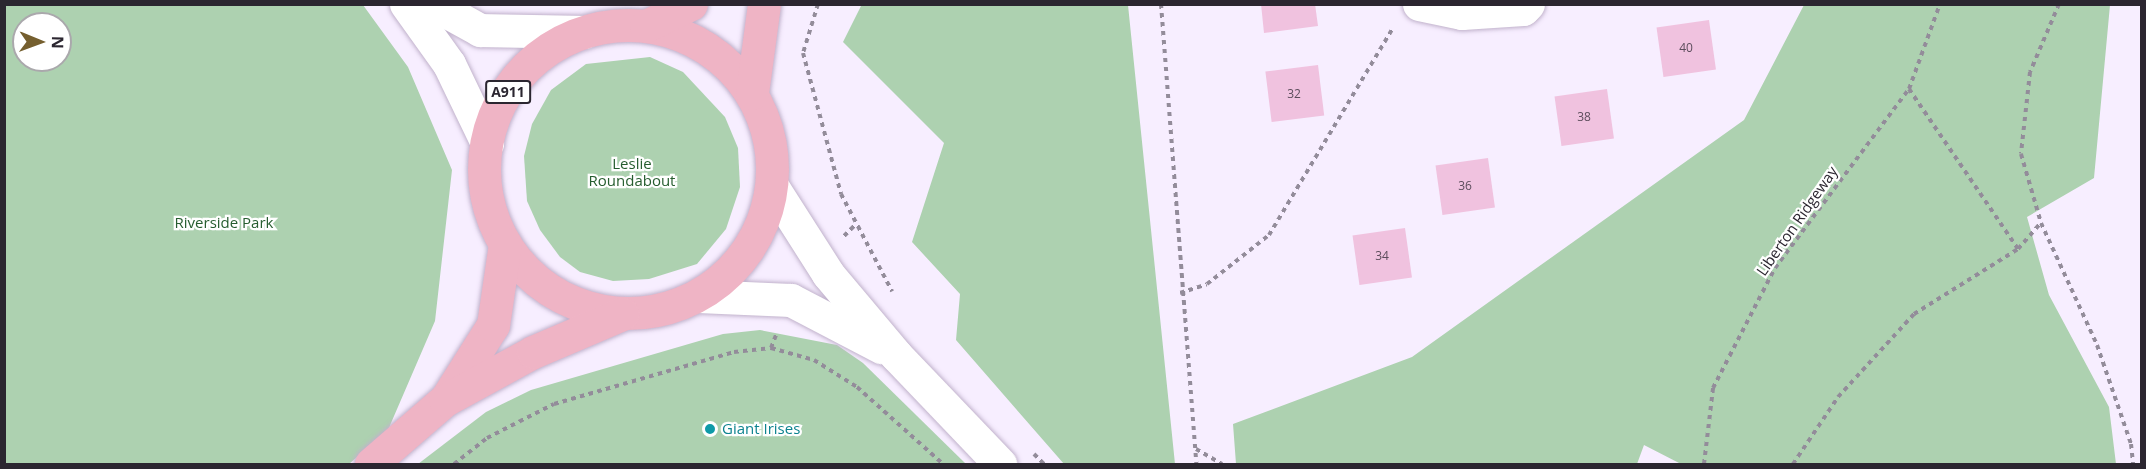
<!DOCTYPE html>
<style>
body{margin:0}
#map{position:relative;width:2146px;height:469px;overflow:hidden;background:#f7eeff;font-family:"Open Sans",sans-serif}
div>[style]{position:absolute}
.green>*{inset:0;background:#add1b0}
.building>*{inset:0;background:#f0c2df;transform-origin:0 0}
.path>*{height:4px;margin-top:-2px;transform-origin:0;background:repeating-linear-gradient(90deg,#938c9a 0 4.5px,transparent 0 9px)}
.roads{filter:drop-shadow(0 0 2px #c1b2cc) drop-shadow(0 0 2px #c1b2cc)}
.street>*{height:33px;margin:-16.5px;padding:0 16.5px;transform-origin:16.5px;border-radius:16.5px;background:#fff}
.secondary>*{height:33px;margin:-16.5px;padding:0 16.5px;transform-origin:16.5px;border-radius:16.5px;background:#fff}
.primary>*{height:33px;margin:-16.5px;padding:0 16.5px;transform-origin:16.5px;border-radius:16.5px;background:#efb4c5}
.primary>.ring{margin:-16.5px;padding:0;box-sizing:content-box;background:none;border:33px solid #efb4c5;border-radius:50%}
.dots>*{width:16px;height:16px;translate:-50% -50%;box-sizing:border-box;border:3px solid #fff;border-radius:50%}
span{translate:-50% -50%;white-space:nowrap;text-align:center;line-height:1.15;-webkit-text-stroke:4.5px #fff;paint-order:stroke}
.number-label{font-size:12px;color:#5c4d5c}
.number-label span{-webkit-text-stroke-width:0}
.shield-label span{padding:2px 4px;background:#fff;border:2px solid;border-radius:4px;-webkit-text-stroke-width:0}
.shield-label{font-size:14px;color:#2b2630;font-weight:700}
.park-label{font-size:15px;color:#265d2f}
.street-label{font-size:15px;color:#2b2630}
.culture-label{font-size:15px;color:#0d838f}
.left{translate:0 -50%;text-align:left}
.frame{position:absolute;inset:0;border:6px solid #2b2630;pointer-events:none}
.north{position:absolute;left:12px;top:12px;width:60px;height:60px;box-sizing:border-box;background:#fff;border:2px solid #aaa8ac;border-radius:50%;rotate:91deg;font-size:16px;font-weight:700;line-height:24px;text-align:center;color:#2b2630}
.north::after{content:'';display:block;margin:auto;width:21px;height:27px;background:#755f2f;clip-path:polygon(50% 0,100% 100%,50% 72%,0 100%)}
</style>
<div id="map">
<div class="green">
<i style="clip-path:polygon(862px 4px,1128px 5px,1175px 464px,1064px 464px,956px 340px,960px 294px,912px 242px,944px 143px,843px 42px)"></i>
<i style="clip-path:polygon(evenodd,4px 5px,363px 5px,408px 67px,452px 170px,435px 321px,388px 430px,349px 464px,5px 464px,4px 5px,24px 24px,60px 24px,60px 60px,24px 60px,24px 24px)"></i>
<i style="clip-path:polygon(1804px 5px,2110px 5px,2094px 178px,2027px 217px,2049px 295px,2109px 407px,2116px 464px,1681px 464px,1644px 445px,1637px 464px,1236px 464px,1233px 424px,1412px 357px,1744px 120px)"></i>
<i style="clip-path:polygon(650px 57px,683px 72px,725px 117px,738px 148px,740px 187px,726px 229px,697px 264px,649px 279px,613px 281px,580px 272px,560px 257px,540px 230px,527px 201px,524px 156px,532px 124px,551px 90px,586px 64px)"></i>
<i style="clip-path:polygon(760px 330px,837px 345px,863px 363px,966px 464px,418px 464px,486px 412px,531px 390px,723px 334px)"></i>
</div>
<div class="building">
<i style="clip-path:polygon(1261px 4px,1315px 4px,1318px 26px,1264px 33px)"></i>
<i style="left:1709px;top:20px;width:50px;height:53px;rotate:82deg"></i>
<i style="left:1318px;top:65px;width:51px;height:53px;rotate:83deg"></i>
<i style="left:1607px;top:89px;width:50px;height:53px;rotate:82deg"></i>
<i style="left:1488px;top:158px;width:50px;height:53px;rotate:82deg"></i>
<i style="left:1405px;top:228px;width:50px;height:53px;rotate:82deg"></i>
</div>
<div class="path">
<i style="left:818px;top:4px;width:51px;rotate:107deg"></i>
<i style="left:803px;top:53px;width:146px;rotate:74.9deg"></i>
<i style="left:841px;top:194px;width:110px;rotate:62.3deg"></i>
<i style="left:1161px;top:4px;width:461px;rotate:85.6deg"></i>
<i style="left:2059px;top:4px;width:74px;rotate:113.1deg"></i>
<i style="left:2030px;top:72px;width:82px;rotate:96.3deg"></i>
<i style="left:2021px;top:154px;width:72px;rotate:73.8deg"></i>
<i style="left:2041px;top:223px;width:134px;rotate:65.3deg"></i>
<i style="left:2097px;top:345px;width:105px;rotate:71deg"></i>
<i style="left:2131px;top:444px;width:20px;rotate:84deg"></i>
<i style="left:1909px;top:89px;width:194px;rotate:55.7deg"></i>
<i style="left:844px;top:236px;width:17px;rotate:-45deg"></i>
<i style="left:1180px;top:293px;width:28px;rotate:-18deg"></i>
<i style="left:1207px;top:284px;width:79px;rotate:-38.3deg"></i>
<i style="left:1269px;top:235px;width:241px;rotate:-59.1deg"></i>
<i style="left:771px;top:348px;width:14px;rotate:-69deg"></i>
<i style="left:1196px;top:449px;width:30px;rotate:30deg"></i>
<i style="left:1034px;top:454px;width:14px;rotate:45deg"></i>
<i style="left:454px;top:464px;width:42px;rotate:-38.2deg"></i>
<i style="left:487px;top:438px;width:75px;rotate:-26.9deg"></i>
<i style="left:554px;top:404px;width:187px;rotate:-16.1deg"></i>
<i style="left:734px;top:352px;width:37px;rotate:-6deg"></i>
<i style="left:771px;top:348px;width:45px;rotate:15.6deg"></i>
<i style="left:814px;top:360px;width:51px;rotate:32.1deg"></i>
<i style="left:857px;top:387px;width:115px;rotate:41.8deg"></i>
<i style="left:1704px;top:464px;width:77px;rotate:-83.2deg"></i>
<i style="left:1713px;top:388px;width:135px;rotate:-62.7deg"></i>
<i style="left:1775px;top:268px;width:224px;rotate:-53.2deg"></i>
<i style="left:1909px;top:89px;width:90px;rotate:-70deg"></i>
<i style="left:1793px;top:464px;width:81px;rotate:-56.1deg"></i>
<i style="left:1838px;top:397px;width:113px;rotate:-47.5deg"></i>
<i style="left:1914px;top:314px;width:123px;rotate:-32deg"></i>
<i style="left:2018px;top:249px;width:35px;rotate:-49deg"></i>
</div>
<div class="roads">
<div class="street">
<i style="left:1419px;top:4px;width:44px;rotate:11.8deg"></i>
<i style="left:1462px;top:13px;width:61px;rotate:-3.8deg"></i>
<i style="left:1523px;top:9px;width:7px;rotate:-45deg"></i>
</div>
<div class="secondary">
<i style="left:406px;top:4px;width:74px;rotate:54.4deg"></i>
<i style="left:449px;top:64px;width:88px;rotate:64.3deg"></i>
<i style="left:433px;top:4px;width:54px;rotate:29deg"></i>
<i style="left:480px;top:30px;width:104px;rotate:1.1deg"></i>
<i style="left:772px;top:186px;width:104px;rotate:57.5deg"></i>
<i style="left:828px;top:274px;width:106px;rotate:50deg"></i>
<i style="left:896px;top:355px;width:151px;rotate:46.3deg"></i>
<i style="left:698px;top:296px;width:93px;rotate:2.5deg"></i>
<i style="left:791px;top:300px;width:102px;rotate:27.6deg"></i>
</div>
<div class="primary">
<i class="ring" style="left:484px;top:25px;width:255px;height:255px"></i>
<i style="left:646px;top:26px;width:50px;rotate:-26.1deg"></i>
<i style="left:752px;top:93px;width:90px;rotate:-82.3deg"></i>
<i style="left:446px;top:399px;width:88px;rotate:-57.6deg"></i>
<i style="left:493px;top:325px;width:82px;rotate:-81.6deg"></i>
<i style="left:371px;top:464px;width:98px;rotate:-40.9deg"></i>
<i style="left:445px;top:400px;width:100px;rotate:-28.6deg"></i>
<i style="left:533px;top:352px;width:97px;rotate:-23.1deg"></i>
</div>
</div>
<div class="dots">
<i style="left:710px;top:429px;background:#0f9aa8"></i>
</div>
<div class="number-label">
<span style="left:1686px;top:48px">40</span>
<span style="left:1294px;top:94px">32</span>
<span style="left:1584px;top:117px">38</span>
<span style="left:1465px;top:186px">36</span>
<span style="left:1382px;top:256px">34</span>
</div>
<div class="shield-label">
<span style="left:508px;top:92px">A911</span>
</div>
<div class="park-label">
<span style="left:632px;top:172px">Leslie<br>Roundabout</span>
<span style="left:224px;top:223px">Riverside Park</span>
</div>
<div class="street-label">
<span style="left:1797px;top:221px;rotate:-55deg">Liberton Ridgeway</span>
</div>
<div class="culture-label">
<span class="left" style="left:722px;top:429px">Giant Irises</span>
</div>
<div class="frame"></div>
<div class="north">N</div>
</div>
